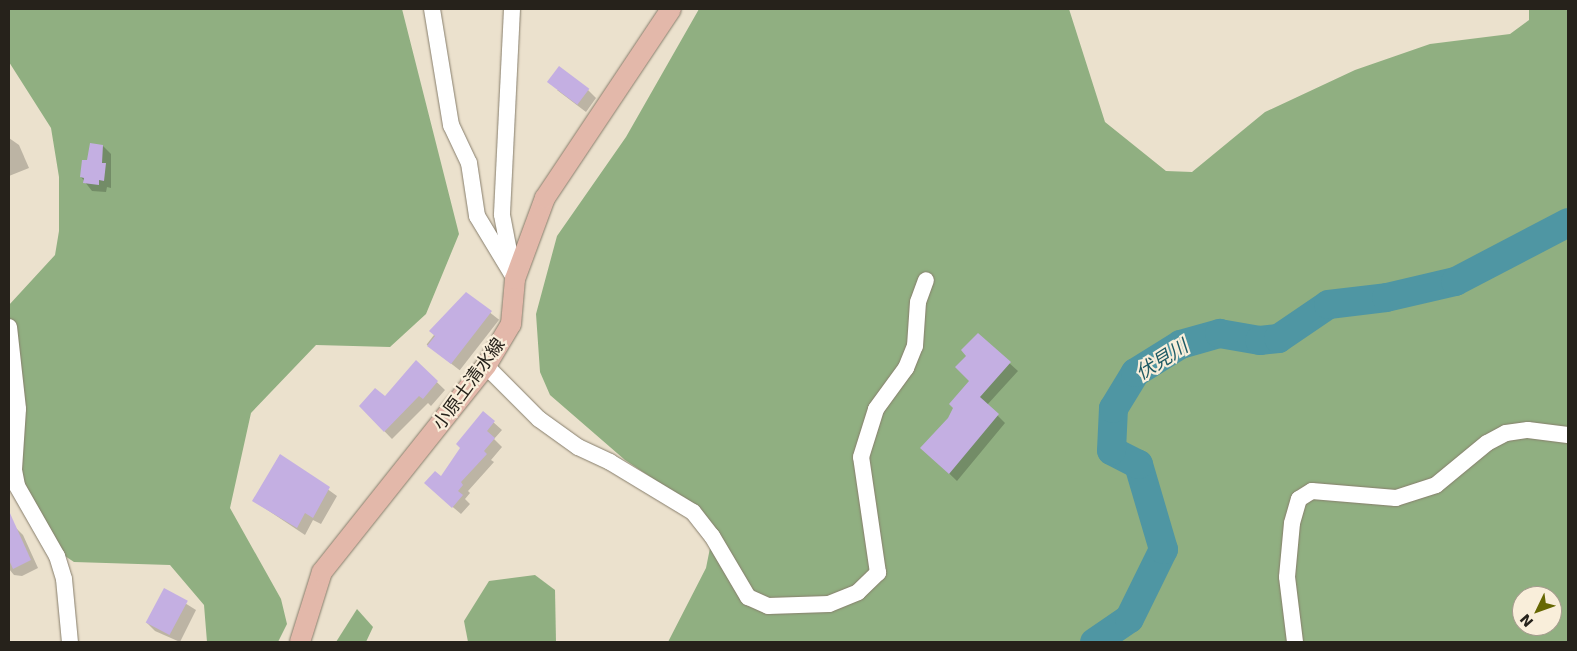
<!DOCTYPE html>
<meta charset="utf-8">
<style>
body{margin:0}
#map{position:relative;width:1577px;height:651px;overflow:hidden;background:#ebe1cd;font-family:"DejaVu Sans","Noto Sans JP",sans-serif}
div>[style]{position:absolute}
.forest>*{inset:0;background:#90af81}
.shadow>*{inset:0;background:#0003;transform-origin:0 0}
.river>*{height:29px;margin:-14.5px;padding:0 14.5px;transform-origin:14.5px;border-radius:14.5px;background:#4f96a3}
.building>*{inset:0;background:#c4afe2;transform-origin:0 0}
.roads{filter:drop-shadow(0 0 1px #877e6c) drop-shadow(0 0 1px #877e6c)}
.minor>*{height:16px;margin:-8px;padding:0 8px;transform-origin:8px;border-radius:8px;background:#fff}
.major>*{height:20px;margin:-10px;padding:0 10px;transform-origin:10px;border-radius:10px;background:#e3b8aa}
span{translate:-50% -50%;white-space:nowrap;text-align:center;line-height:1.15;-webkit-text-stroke:4.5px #f9eeda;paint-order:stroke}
.street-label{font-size:18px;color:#26221b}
.water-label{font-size:19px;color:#1f5b65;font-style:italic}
.frame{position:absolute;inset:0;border:10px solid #26221b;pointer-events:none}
.north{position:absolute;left:1512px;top:586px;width:50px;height:50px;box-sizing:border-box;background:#f9eeda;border:1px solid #a59c8e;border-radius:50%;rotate:228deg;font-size:14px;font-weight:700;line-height:20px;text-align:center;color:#26221b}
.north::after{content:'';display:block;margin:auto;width:18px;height:22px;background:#666702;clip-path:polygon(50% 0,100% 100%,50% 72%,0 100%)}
</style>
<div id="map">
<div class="forest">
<i style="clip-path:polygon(9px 9px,402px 9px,459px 234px,426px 314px,390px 347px,316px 345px,251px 413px,230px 508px,281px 599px,287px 624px,278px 642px,207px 642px,204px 605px,170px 565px,74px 562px,53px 548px,9px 477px,9px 305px,55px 255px,59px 231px,59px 177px,51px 128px,9px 62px)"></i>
<i style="clip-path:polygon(evenodd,699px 9px,1069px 9px,1105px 122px,1166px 171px,1192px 172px,1265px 112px,1355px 70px,1430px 44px,1510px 34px,1529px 20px,1529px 9px,1568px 9px,1568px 642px,668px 642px,706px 568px,711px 543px,685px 500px,625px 460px,550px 395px,540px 372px,536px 314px,557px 236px,626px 137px,699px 9px,1522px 596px,1552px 596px,1552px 626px,1522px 626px,1522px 596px)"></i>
<i style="clip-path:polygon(535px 575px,555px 590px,556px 642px,468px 642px,464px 621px,489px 581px)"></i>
<i style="clip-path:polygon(357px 609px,373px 627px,366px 642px,336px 642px)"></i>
</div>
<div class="shadow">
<i style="clip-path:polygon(557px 90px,588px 90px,596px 98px,586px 112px)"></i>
<i style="clip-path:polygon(9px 138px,19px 145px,29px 168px,9px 176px)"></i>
<i style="clip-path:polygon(103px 146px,111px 154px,111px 188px,107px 187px,106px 192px,92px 191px,81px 177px)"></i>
<i style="left:466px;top:294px;width:42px;height:64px;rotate:38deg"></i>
<i style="clip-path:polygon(978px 335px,1018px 371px,987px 405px,1005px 423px,957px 481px,930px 455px,971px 381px,968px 356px)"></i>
<i style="clip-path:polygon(416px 362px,445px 390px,431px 406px,428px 403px,392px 439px,360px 406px,385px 398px)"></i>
<i style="clip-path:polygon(483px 413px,502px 430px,494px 439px,502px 447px,491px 460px,494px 462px,468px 491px,470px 493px,465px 499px,470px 504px,461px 514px,434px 491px)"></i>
<i style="clip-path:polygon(280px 455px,337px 496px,321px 524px,313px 520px,305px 535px,254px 501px)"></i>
<i style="clip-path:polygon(15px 527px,23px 535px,38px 568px,22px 576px,14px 575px,9px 569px,9px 530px)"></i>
<i style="clip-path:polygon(164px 590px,196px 610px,180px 642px,155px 631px,147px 623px)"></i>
</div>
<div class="river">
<i style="left:1094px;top:642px;width:42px;rotate:-34.4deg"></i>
<i style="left:1129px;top:618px;width:77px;rotate:-63.8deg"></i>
<i style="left:1163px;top:549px;width:89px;rotate:-106.4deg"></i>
<i style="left:1138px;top:464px;width:30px;rotate:-153deg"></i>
<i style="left:1111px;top:450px;width:42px;rotate:-87.3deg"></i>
<i style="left:1113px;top:408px;width:42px;rotate:-58.6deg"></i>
<i style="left:1135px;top:372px;width:53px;rotate:-31.9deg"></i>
<i style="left:1180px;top:344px;width:41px;rotate:-15.8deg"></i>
<i style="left:1219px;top:333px;width:41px;rotate:9.9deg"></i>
<i style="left:1259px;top:340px;width:19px;rotate:-6deg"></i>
<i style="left:1278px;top:338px;width:60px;rotate:-34.2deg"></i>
<i style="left:1328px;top:304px;width:58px;rotate:-6.9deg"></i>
<i style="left:1386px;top:297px;width:71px;rotate:-13.1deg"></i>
<i style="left:1455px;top:281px;width:127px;rotate:-27.6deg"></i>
</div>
<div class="building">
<i style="left:559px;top:66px;width:38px;height:20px;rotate:37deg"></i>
<i style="clip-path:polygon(90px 143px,103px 145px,102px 163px,106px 163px,104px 181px,99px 180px,99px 185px,83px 183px,84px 178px,80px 177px,82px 160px,87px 160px)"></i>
<i style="clip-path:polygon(466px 292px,492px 311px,451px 364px,427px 346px,435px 336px,429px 331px)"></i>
<i style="clip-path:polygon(978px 333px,1011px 362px,980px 397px,999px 414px,949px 474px,920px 448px,948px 418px,953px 408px,949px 404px,969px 381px,955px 367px,966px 356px,961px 350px)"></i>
<i style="clip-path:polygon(416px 360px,438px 381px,423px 399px,419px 396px,384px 432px,359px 406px,375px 388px,385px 396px)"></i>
<i style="clip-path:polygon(483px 411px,495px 421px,487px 431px,495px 438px,484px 451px,487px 454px,461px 482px,463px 485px,458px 491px,463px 495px,452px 508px,424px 483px,435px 471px,441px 476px,460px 448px,456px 444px)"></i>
<i style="clip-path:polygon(280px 454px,330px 487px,313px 518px,305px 513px,297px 528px,252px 501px)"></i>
<i style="clip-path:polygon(9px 511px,31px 560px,13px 569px,9px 560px)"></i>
<i style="left:164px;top:588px;width:27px;height:39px;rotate:28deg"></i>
</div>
<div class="roads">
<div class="minor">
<i style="left:432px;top:9px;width:118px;rotate:80.7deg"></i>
<i style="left:451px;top:125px;width:42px;rotate:64.7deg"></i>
<i style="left:469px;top:163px;width:54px;rotate:81.4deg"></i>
<i style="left:477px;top:216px;width:74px;rotate:58.9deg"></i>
<i style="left:512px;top:9px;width:206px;rotate:92.8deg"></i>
<i style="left:502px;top:215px;width:53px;rotate:79.1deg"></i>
<i style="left:9px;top:327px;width:82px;rotate:83.7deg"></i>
<i style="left:18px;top:409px;width:61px;rotate:93.8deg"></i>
<i style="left:14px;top:470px;width:16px;rotate:79deg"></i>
<i style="left:17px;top:486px;width:81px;rotate:60.3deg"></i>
<i style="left:57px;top:556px;width:24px;rotate:73deg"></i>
<i style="left:64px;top:579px;width:63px;rotate:84.6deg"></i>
<i style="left:486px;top:366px;width:75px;rotate:45deg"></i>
<i style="left:539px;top:419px;width:48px;rotate:35.7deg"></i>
<i style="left:578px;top:447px;width:35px;rotate:25deg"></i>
<i style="left:610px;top:462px;width:97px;rotate:31.1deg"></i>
<i style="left:693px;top:512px;width:31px;rotate:52deg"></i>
<i style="left:712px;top:536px;width:71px;rotate:59.5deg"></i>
<i style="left:748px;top:597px;width:22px;rotate:24deg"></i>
<i style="left:768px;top:606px;width:61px;rotate:-1.9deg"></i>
<i style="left:829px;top:604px;width:31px;rotate:-22deg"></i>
<i style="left:858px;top:592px;width:28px;rotate:-44deg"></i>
<i style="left:878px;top:573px;width:117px;rotate:-98.3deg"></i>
<i style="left:861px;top:457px;width:50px;rotate:-72.6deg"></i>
<i style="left:876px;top:409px;width:51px;rotate:-53.8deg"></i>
<i style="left:906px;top:368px;width:24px;rotate:-68deg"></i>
<i style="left:915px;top:346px;width:44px;rotate:-86.1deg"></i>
<i style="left:918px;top:302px;width:23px;rotate:-70deg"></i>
<i style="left:1295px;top:642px;width:65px;rotate:-97deg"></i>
<i style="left:1287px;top:577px;width:54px;rotate:-84.7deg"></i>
<i style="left:1292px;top:523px;width:25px;rotate:-74deg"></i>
<i style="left:1299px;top:499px;width:15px;rotate:-32deg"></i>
<i style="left:1312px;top:491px;width:84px;rotate:4.8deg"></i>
<i style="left:1396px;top:498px;width:42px;rotate:-18deg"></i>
<i style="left:1436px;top:485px;width:66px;rotate:-39.5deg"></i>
<i style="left:1487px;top:443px;width:21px;rotate:-28deg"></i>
<i style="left:1506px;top:433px;width:22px;rotate:-8deg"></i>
<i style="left:1528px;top:430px;width:40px;rotate:7.1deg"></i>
</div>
<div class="major">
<i style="left:300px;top:642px;width:73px;rotate:-72.6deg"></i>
<i style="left:322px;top:572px;width:263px;rotate:-51.5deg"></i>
<i style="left:486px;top:366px;width:49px;rotate:-59.2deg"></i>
<i style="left:511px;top:324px;width:45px;rotate:-84.9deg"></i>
<i style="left:515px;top:279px;width:86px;rotate:-69.7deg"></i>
<i style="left:545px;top:198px;width:227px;rotate:-56.3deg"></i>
</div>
</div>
<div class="street-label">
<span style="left:469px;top:384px;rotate:-54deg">小原土清水線</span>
</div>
<div class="water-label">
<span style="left:1162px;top:360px;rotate:-32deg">伏見川</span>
</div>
<div class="frame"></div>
<div class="north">N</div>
</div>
